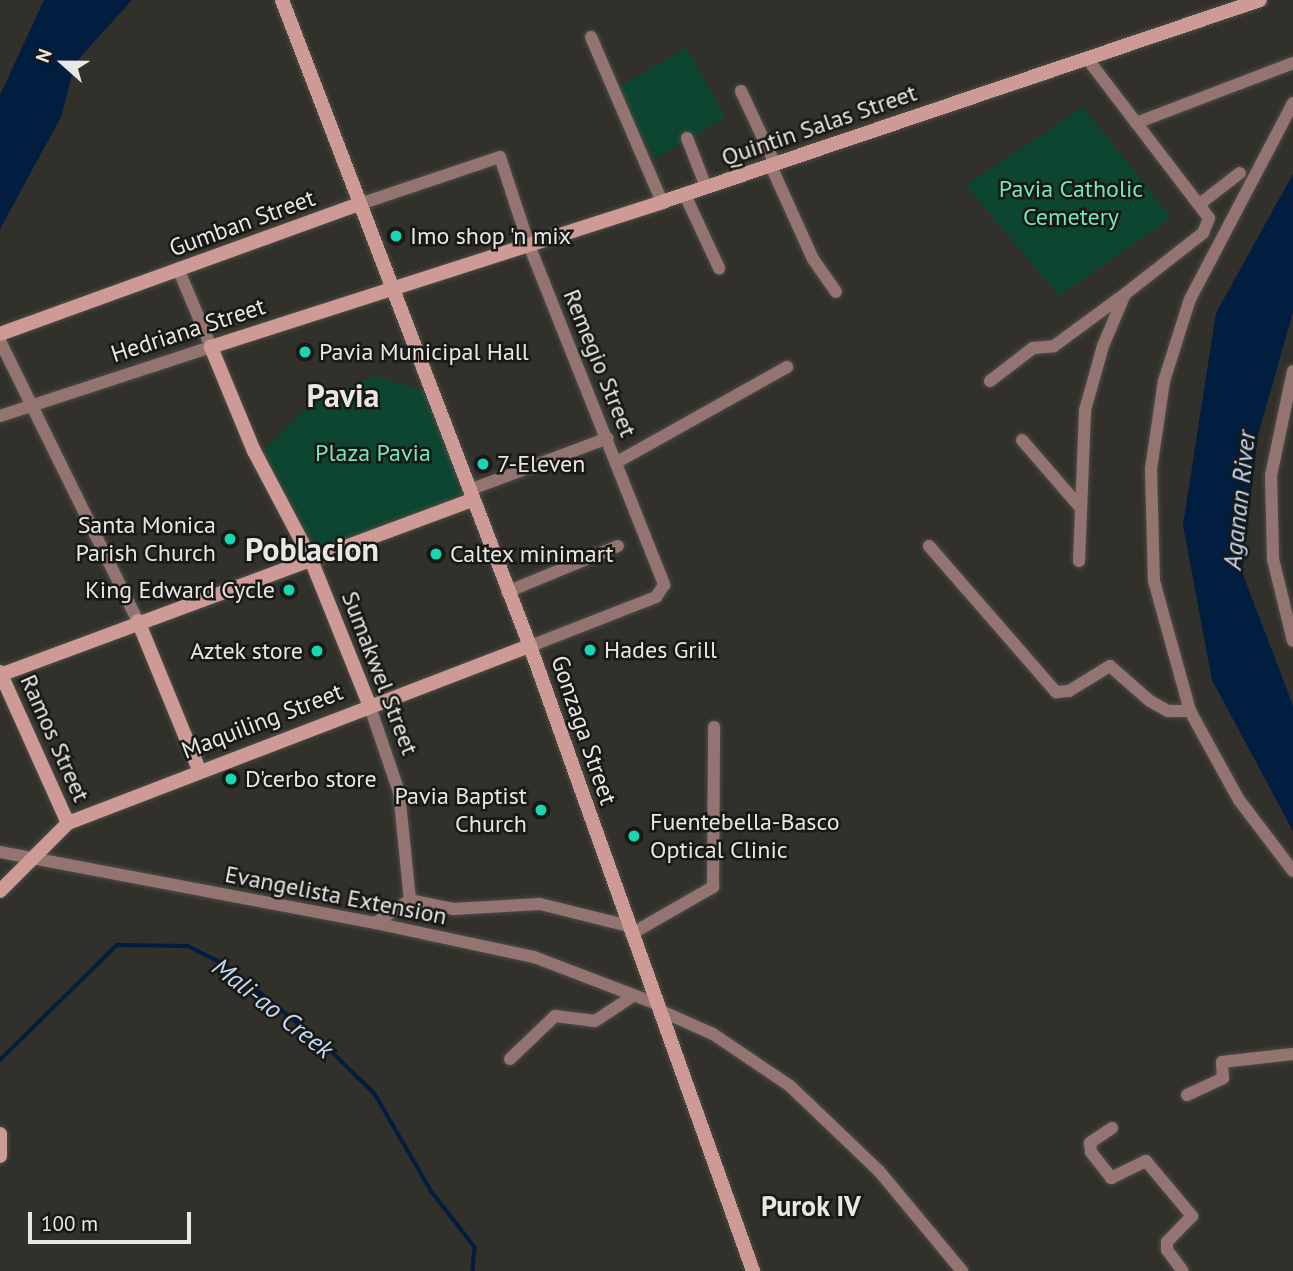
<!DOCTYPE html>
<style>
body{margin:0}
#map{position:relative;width:1293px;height:1271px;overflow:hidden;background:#31302a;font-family:"PT Sans",sans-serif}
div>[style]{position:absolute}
.green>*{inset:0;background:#0c4530;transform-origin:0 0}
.water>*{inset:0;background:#011d3f}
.stream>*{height:3.5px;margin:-1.75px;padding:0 1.75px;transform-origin:1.75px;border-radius:1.75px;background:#011d3f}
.roads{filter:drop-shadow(0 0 2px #4e4d48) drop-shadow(0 0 2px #4e4d48)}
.street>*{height:12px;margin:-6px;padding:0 6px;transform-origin:6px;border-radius:6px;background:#947471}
.secondary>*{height:14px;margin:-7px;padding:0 7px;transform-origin:7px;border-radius:7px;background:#cd9a96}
.dots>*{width:19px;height:19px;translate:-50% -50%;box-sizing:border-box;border:4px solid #181815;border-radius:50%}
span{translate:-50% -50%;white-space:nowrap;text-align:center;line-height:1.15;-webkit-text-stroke:5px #181815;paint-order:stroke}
.street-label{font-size:24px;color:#e8e7e3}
.park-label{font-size:24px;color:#78e5b7}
.poi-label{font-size:24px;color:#e8e7e3}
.left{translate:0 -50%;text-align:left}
.right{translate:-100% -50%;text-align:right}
.water-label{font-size:26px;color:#c1d8f6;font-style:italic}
.quarter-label{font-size:28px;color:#e8e7e3;font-weight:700}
.district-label{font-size:32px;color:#e8e7e3;font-weight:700}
.north{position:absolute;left:28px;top:28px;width:70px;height:70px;-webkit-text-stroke:5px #181815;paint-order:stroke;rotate:291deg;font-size:19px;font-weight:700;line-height:28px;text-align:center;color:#e8e7e3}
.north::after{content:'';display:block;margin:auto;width:24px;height:32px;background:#e8e7e3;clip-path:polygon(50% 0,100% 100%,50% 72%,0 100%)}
.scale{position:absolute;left:28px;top:1212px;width:163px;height:32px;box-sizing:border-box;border:4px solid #e8e7e3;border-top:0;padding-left:9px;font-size:21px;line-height:24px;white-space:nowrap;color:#e8e7e3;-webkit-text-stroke:5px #181815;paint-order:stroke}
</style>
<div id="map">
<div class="green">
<i style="left:686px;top:48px;width:80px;height:82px;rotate:60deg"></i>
<i style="clip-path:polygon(1083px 107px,1171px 218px,1059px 296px,966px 185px)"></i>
<i style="clip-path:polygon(374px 376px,426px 391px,465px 493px,311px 554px,264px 450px,311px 403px)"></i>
</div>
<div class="water">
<i style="clip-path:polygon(44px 0,132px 0,75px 63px,61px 117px,0 229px,0 95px)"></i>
<i style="clip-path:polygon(1293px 174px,1293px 312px,1258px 435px,1242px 572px,1293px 706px,1293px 831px,1212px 680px,1183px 525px,1216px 313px)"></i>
</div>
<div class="stream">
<i style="left:0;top:1060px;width:164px;rotate:-44.5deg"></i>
<i style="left:117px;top:945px;width:71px;rotate:0.8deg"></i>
<i style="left:188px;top:946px;width:40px;rotate:26.6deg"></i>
<i style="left:224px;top:964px;width:129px;rotate:38.7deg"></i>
<i style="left:325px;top:1045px;width:70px;rotate:44.4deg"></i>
<i style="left:375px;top:1094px;width:113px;rotate:59.8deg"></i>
<i style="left:432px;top:1192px;width:70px;rotate:52deg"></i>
<i style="left:475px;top:1247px;width:24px;rotate:95deg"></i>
</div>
<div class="roads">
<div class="street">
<i style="left:591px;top:37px;width:180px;rotate:66.7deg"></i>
<i style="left:741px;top:91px;width:81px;rotate:65deg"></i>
<i style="left:1293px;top:103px;width:221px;rotate:117.7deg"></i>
<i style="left:1190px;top:299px;width:86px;rotate:107.6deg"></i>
<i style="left:1164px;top:381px;width:89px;rotate:98.4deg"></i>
<i style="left:1151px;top:469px;width:112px;rotate:88.5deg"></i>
<i style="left:1154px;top:581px;width:135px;rotate:74.5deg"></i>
<i style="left:1190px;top:711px;width:102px;rotate:61.2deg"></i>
<i style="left:1239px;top:800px;width:89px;rotate:52.7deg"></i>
<i style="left:1136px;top:123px;width:168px;rotate:-20.9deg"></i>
<i style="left:687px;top:138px;width:53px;rotate:68.8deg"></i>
<i style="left:771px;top:166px;width:102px;rotate:65.7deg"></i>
<i style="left:813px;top:259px;width:40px;rotate:55.1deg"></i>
<i style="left:685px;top:195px;width:81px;rotate:65deg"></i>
<i style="left:1201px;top:203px;width:49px;rotate:-37.6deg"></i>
<i style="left:357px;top:205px;width:151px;rotate:-18.6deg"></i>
<i style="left:500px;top:157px;width:93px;rotate:71.8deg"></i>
<i style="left:529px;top:245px;width:366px;rotate:68.3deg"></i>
<i style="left:664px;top:585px;width:14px;rotate:124deg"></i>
<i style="left:656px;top:597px;width:135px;rotate:158.7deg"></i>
<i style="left:0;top:341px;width:312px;rotate:63.8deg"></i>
<i style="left:1293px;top:371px;width:106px;rotate:101.9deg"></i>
<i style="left:1271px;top:475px;width:84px;rotate:88.6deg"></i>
<i style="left:1273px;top:559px;width:84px;rotate:76.3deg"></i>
<i style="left:990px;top:381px;width:54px;rotate:-37.5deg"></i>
<i style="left:1033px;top:348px;width:21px;rotate:-5deg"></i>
<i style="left:1054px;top:346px;width:84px;rotate:-36.3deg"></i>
<i style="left:0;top:416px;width:222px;rotate:-18.1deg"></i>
<i style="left:211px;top:347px;width:82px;rotate:-112.8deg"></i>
<i style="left:1022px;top:440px;width:87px;rotate:49.2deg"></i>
<i style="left:617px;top:462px;width:195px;rotate:-29.2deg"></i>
<i style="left:469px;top:490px;width:148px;rotate:-20.5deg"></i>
<i style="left:929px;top:546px;width:194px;rotate:49deg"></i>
<i style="left:1056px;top:692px;width:13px;rotate:-4deg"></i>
<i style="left:1069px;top:691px;width:48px;rotate:-31.4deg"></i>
<i style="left:1110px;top:666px;width:53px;rotate:41.2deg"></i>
<i style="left:1150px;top:701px;width:21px;rotate:29deg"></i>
<i style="left:1168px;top:711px;width:22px"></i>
<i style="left:1079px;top:561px;width:151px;rotate:-87.7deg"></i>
<i style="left:1085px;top:410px;width:66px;rotate:-74.3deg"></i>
<i style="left:1103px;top:346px;width:56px;rotate:-67.1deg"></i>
<i style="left:1125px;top:294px;width:99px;rotate:-38deg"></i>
<i style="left:1203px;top:233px;width:16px;rotate:-68deg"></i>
<i style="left:1209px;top:218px;width:199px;rotate:-127.4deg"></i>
<i style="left:507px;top:592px;width:120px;rotate:-22.5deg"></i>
<i style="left:369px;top:704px;width:93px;rotate:71.2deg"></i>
<i style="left:399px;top:792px;width:109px;rotate:84.2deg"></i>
<i style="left:0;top:852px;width:382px;rotate:10.7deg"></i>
<i style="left:375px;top:923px;width:163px;rotate:12.1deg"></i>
<i style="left:534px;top:957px;width:132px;rotate:20.9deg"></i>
<i style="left:410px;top:900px;width:44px;rotate:11.8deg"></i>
<i style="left:453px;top:909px;width:87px;rotate:-3.3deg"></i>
<i style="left:540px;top:904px;width:92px;rotate:13.9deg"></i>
<i style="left:375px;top:923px;width:42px;rotate:-33.3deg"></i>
<i style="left:631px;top:934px;width:95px;rotate:-29.8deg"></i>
<i style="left:713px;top:887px;width:160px;rotate:-89.6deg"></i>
<i style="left:659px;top:1010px;width:59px;rotate:24deg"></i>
<i style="left:713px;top:1034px;width:93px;rotate:34deg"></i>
<i style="left:790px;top:1086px;width:123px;rotate:43.7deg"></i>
<i style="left:879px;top:1171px;width:130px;rotate:50.3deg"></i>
<i style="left:510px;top:1059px;width:62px;rotate:-43.7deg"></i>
<i style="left:555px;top:1016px;width:40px;rotate:7.1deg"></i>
<i style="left:595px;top:1021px;width:45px;rotate:-33.3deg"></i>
<i style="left:1187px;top:1095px;width:40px;rotate:-25deg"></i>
<i style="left:1223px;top:1078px;width:16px;rotate:-94deg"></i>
<i style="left:1222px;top:1062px;width:71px;rotate:-6.4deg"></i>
<i style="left:1112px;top:1128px;width:27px;rotate:146deg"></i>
<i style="left:1090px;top:1143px;width:9px;rotate:84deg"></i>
<i style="left:1091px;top:1152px;width:33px;rotate:52deg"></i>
<i style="left:1111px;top:1178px;width:39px;rotate:-26deg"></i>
<i style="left:1146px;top:1161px;width:72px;rotate:50.1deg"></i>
<i style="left:1192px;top:1216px;width:36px;rotate:134deg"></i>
<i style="left:1167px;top:1242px;width:8px;rotate:90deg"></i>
<i style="left:1167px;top:1250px;width:26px;rotate:53deg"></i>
</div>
<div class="secondary">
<i style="left:282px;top:0;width:692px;rotate:69deg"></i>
<i style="left:530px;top:646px;width:664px;rotate:70.36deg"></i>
<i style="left:0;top:334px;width:380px;rotate:-19.9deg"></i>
<i style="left:138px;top:621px;width:161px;rotate:67.7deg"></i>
<i style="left:0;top:672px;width:166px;rotate:65.8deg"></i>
<i style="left:0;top:675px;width:503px;rotate:-20.34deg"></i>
<i style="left:369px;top:704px;width:158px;rotate:-111.9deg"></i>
<i style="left:310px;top:557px;width:120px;rotate:-117.8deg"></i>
<i style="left:254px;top:451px;width:113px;rotate:-112.5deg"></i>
<i style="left:211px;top:347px;width:474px;rotate:-17.8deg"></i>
<i style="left:662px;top:202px;width:631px;rotate:-18.66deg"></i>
<i style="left:0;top:891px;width:96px;rotate:-45deg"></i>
<i style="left:68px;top:823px;width:495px;rotate:-21deg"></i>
<i style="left:0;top:1134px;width:22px;rotate:90deg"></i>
</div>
</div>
<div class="dots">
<i style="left:396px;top:236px;background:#19d5b2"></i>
<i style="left:305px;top:352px;background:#19d5b2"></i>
<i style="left:483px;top:464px;background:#19d5b2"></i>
<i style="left:230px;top:539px;background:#19d5b2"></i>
<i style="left:436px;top:554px;background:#19d5b2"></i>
<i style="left:289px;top:590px;background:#19d5b2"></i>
<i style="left:590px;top:650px;background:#19d5b2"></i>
<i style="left:317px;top:651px;background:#19d5b2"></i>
<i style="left:231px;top:779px;background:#19d5b2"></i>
<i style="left:541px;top:810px;background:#19d5b2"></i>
<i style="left:634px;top:836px;background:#19d5b2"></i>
</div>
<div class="street-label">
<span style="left:819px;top:125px;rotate:-19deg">Quintin Salas Street</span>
<span style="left:242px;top:223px;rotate:-20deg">Gumban Street</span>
<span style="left:188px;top:330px;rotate:-18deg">Hedriana Street</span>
<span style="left:600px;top:363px;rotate:68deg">Remegio Street</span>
<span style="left:380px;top:673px;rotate:69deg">Sumakwel Street</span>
<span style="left:262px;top:721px;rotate:-21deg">Maquiling Street</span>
<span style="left:584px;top:730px;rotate:71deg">Gonzaga Street</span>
<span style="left:55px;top:738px;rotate:66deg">Ramos Street</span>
<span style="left:336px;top:895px;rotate:11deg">Evangelista Extension</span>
</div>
<div class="park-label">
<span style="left:1071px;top:203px">Pavia Catholic<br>Cemetery</span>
<span style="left:373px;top:453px">Plaza Pavia</span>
</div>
<div class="poi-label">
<span class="left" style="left:410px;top:236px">Imo shop 'n mix</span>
<span class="left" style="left:319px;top:352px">Pavia Municipal Hall</span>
<span class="left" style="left:497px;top:464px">7-Eleven</span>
<span class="right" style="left:216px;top:539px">Santa Monica<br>Parish Church</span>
<span class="left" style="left:450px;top:554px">Caltex minimart</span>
<span class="right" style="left:275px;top:590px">King Edward Cycle</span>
<span class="left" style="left:604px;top:650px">Hades Grill</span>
<span class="right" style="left:303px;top:651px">Aztek store</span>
<span class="left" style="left:245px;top:779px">D'cerbo store</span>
<span class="right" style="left:527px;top:810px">Pavia Baptist<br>Church</span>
<span class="left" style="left:650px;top:836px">Fuentebella-Basco<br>Optical Clinic</span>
</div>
<div class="water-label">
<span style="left:1239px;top:500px;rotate:-84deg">Aganan River</span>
<span style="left:273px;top:1008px;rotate:38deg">Mali-ao Creek</span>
</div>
<div class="quarter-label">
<span style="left:811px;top:1206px">Purok IV</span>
</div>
<div class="district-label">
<span style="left:343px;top:395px">Pavia</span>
<span style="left:312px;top:549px">Poblacion</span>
</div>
<div class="north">N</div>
<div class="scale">100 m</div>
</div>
